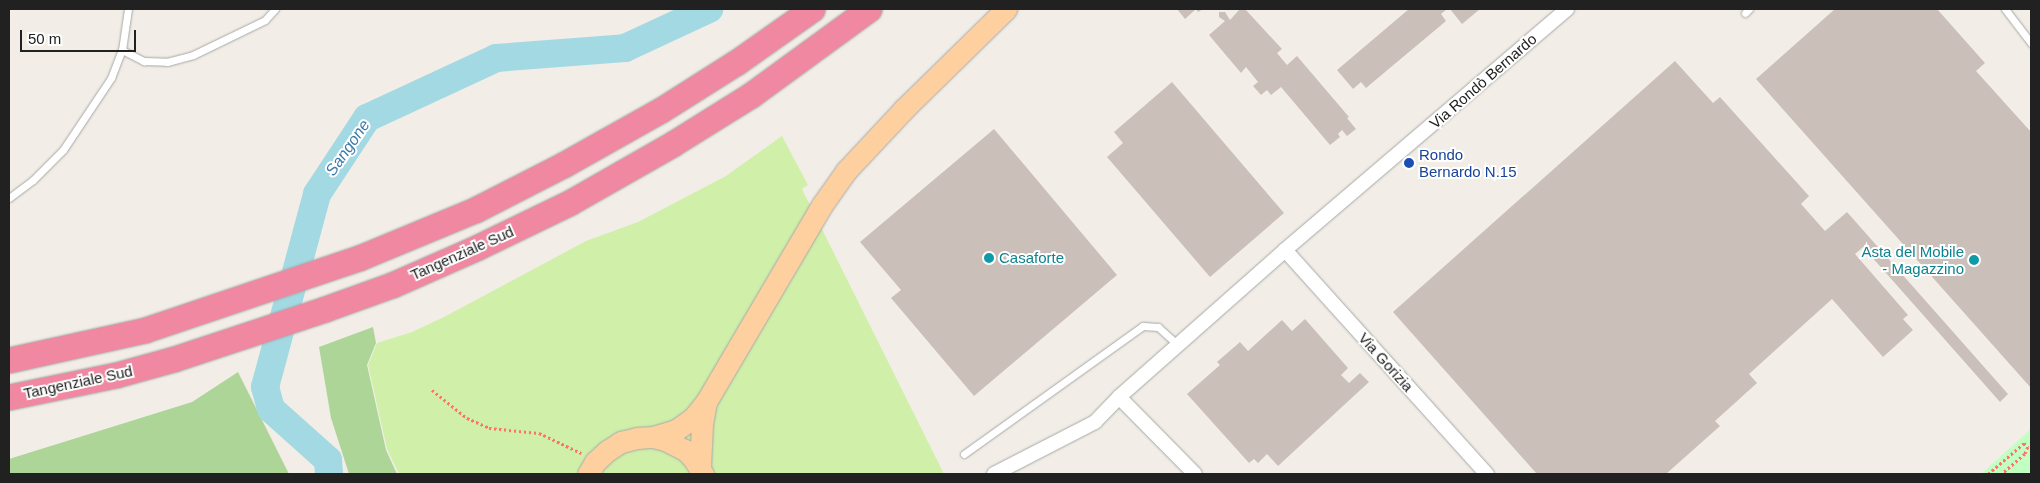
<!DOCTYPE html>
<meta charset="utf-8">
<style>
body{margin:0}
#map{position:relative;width:2040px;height:483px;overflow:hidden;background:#f2eee7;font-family:Helvetica,sans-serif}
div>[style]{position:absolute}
.grass>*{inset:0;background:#d0f0a9}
.forest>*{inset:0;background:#add598}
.park>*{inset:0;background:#c1ffc2}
.river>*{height:28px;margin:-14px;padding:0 14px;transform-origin:14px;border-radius:14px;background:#a3d9e3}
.building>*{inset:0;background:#cbbfb9}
.path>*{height:2.5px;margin-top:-1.25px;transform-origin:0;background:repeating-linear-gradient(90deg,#ff716b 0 2.5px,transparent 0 5px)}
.roads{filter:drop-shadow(0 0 1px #a8a8a8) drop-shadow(0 0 1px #a8a8a8)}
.service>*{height:7px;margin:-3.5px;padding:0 3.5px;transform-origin:3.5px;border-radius:3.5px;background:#fff}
.minor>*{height:14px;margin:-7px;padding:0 7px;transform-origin:7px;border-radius:7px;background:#fff}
.primary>*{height:21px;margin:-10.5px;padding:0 10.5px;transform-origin:10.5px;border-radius:10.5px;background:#ffd09f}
.motorway>*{height:25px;margin:-12.5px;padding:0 12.5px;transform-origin:12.5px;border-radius:12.5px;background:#f088a1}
.dots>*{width:14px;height:14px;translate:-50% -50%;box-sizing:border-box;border:2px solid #fff;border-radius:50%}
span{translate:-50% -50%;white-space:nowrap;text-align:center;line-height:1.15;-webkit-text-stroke:4px #fff;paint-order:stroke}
.street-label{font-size:15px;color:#212121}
.transit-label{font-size:15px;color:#164399}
.left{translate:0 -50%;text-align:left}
.culture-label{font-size:15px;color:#0d838f}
.right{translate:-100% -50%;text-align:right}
.water-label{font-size:16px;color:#3d7aaa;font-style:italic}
.frame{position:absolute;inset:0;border:10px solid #212121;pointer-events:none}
.scale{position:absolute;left:20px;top:30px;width:116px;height:22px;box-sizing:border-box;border:2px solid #212121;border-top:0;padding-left:6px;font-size:15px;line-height:18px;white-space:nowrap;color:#212121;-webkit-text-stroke:4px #fff;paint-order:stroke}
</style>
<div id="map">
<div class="grass">
<i style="clip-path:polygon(782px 136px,808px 185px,802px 189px,944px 474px,399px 474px,387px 449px,368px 365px,377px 343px,412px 332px,444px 317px,586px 241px,638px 222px,726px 176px)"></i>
</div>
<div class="forest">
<i style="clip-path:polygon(373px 327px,376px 343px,367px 365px,386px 450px,397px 474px,349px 474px,331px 418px,319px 347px)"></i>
<i style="clip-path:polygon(238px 372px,289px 474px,9px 474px,9px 459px,192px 402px)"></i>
</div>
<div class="park">
<i style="clip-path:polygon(2031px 429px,2031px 474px,1981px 474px)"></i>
</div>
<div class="river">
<i style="left:329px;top:474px;width:14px;rotate:-94deg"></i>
<i style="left:328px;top:460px;width:76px;rotate:-138.2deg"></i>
<i style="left:271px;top:409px;width:23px;rotate:-105deg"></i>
<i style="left:265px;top:387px;width:200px;rotate:-74.9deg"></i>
<i style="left:317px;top:194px;width:91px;rotate:-56.7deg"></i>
<i style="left:367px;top:118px;width:142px;rotate:-24.9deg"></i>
<i style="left:496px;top:58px;width:129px;rotate:-4.4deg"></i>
<i style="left:625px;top:48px;width:93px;rotate:-24.9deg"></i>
</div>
<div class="building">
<i style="clip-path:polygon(1177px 9px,1203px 9px,1198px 12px,1196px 9px,1185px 19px)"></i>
<i style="clip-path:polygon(1240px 9px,1245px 9px,1282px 49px,1277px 53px,1287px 65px,1297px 56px,1349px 117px,1347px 118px,1356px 129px,1347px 136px,1342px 130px,1338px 134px,1340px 137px,1330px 145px,1281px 87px,1271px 95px,1267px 90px,1261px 95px,1253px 86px,1258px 82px,1246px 67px,1241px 73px,1209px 35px,1225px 21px,1219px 17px,1219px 12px,1225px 12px,1230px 20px)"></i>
<i style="clip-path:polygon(1409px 9px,1447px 9px,1441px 14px,1446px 21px,1366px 88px,1361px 82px,1353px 89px,1337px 70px)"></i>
<i style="clip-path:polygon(1450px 9px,1480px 9px,1462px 24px)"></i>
<i style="clip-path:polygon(1835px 9px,1937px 9px,1985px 63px,1976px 71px,2031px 132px,2031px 388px,1756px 79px)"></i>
<i style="clip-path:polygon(1675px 61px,1713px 103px,1720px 97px,1809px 196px,1801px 204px,1825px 231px,1847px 212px,2008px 394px,2000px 402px,1863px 247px,1855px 254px,1908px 315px,1903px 319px,1913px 330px,1883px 357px,1832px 299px,1749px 374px,1757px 383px,1715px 421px,1720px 426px,1666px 474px,1537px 474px,1393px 312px)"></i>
<i style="clip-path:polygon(1172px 82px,1284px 213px,1210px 277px,1107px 157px,1123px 143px,1114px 132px)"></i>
<i style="clip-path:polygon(994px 129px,1117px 275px,974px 396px,891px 298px,901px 290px,860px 242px)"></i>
<i style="clip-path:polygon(1305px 319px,1348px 368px,1341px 375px,1349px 383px,1360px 373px,1369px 382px,1278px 466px,1267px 454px,1258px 463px,1254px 459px,1249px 463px,1187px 394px,1220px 365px,1217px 362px,1240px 342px,1248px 351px,1282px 320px,1292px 331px)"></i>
</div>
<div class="path">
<i style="left:432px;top:390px;width:45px;rotate:38.7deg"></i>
<i style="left:467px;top:418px;width:24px;rotate:24deg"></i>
<i style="left:489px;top:428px;width:50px;rotate:5.7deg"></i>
<i style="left:539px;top:433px;width:47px;rotate:25.5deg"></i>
<i style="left:1988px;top:474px;width:48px;rotate:-40.7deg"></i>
<i style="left:2024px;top:443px;width:6px;rotate:45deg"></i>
<i style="left:2028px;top:447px;width:8px;rotate:113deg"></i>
<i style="left:2025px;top:454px;width:30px;rotate:139deg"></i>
</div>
<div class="roads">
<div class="service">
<i style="left:2005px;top:9px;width:43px;rotate:52.6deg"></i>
<i style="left:1745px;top:13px;width:6px;rotate:-45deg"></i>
<i style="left:122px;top:50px;width:25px;rotate:27deg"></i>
<i style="left:144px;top:61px;width:23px;rotate:2deg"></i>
<i style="left:167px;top:62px;width:27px;rotate:-15deg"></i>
<i style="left:193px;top:55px;width:80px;rotate:-25.9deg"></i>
<i style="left:265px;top:20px;width:15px;rotate:-48deg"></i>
<i style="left:9px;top:198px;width:30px;rotate:-37deg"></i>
<i style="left:33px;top:180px;width:42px;rotate:-45deg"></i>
<i style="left:63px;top:150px;width:87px;rotate:-56.3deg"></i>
<i style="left:111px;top:78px;width:30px;rotate:-69deg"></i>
<i style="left:122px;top:50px;width:41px;rotate:-81.7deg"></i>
<i style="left:964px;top:454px;width:220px;rotate:-35.6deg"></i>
<i style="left:1143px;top:326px;width:15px;rotate:4deg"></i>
<i style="left:1158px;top:327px;width:27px;rotate:42deg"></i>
</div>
<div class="minor">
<i style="left:1285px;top:250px;width:302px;rotate:48deg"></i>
<i style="left:1119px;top:397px;width:108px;rotate:45.4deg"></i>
<i style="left:994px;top:474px;width:114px;rotate:-27.2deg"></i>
<i style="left:1095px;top:422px;width:35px;rotate:-46deg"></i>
<i style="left:1119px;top:397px;width:222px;rotate:-41.5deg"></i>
<i style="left:1285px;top:250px;width:371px;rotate:-40.5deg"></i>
</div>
<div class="primary">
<i style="left:653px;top:437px;width:24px;rotate:-17deg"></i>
<i style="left:676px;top:430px;width:21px;rotate:-35deg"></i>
<i style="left:693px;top:418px;width:21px;rotate:-51deg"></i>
<i style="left:706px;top:402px;width:229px;rotate:-59.5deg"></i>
<i style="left:822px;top:205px;width:42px;rotate:-54.8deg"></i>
<i style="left:846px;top:171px;width:85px;rotate:-46.9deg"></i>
<i style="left:904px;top:109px;width:143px;rotate:-44.4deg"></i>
<i style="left:700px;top:467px;width:43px;rotate:-87.3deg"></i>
<i style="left:702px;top:424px;width:22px;rotate:-80deg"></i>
<i style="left:588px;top:474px;width:14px;rotate:-60deg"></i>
<i style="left:595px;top:462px;width:16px;rotate:-43deg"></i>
<i style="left:607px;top:451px;width:17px;rotate:-33deg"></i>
<i style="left:621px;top:442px;width:16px;rotate:-14deg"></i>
<i style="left:637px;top:438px;width:16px;rotate:-4deg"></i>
<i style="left:653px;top:437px;width:12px;rotate:14deg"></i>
<i style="left:665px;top:440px;width:22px;rotate:27deg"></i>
<i style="left:685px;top:450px;width:11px;rotate:45deg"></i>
<i style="left:693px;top:458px;width:19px;rotate:58deg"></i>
</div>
<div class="motorway">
<i style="left:9px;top:360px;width:139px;rotate:-12.4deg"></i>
<i style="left:145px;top:330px;width:226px;rotate:-18.6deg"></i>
<i style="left:359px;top:258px;width:126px;rotate:-22.5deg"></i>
<i style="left:475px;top:210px;width:99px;rotate:-27.1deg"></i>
<i style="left:563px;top:165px;width:112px;rotate:-29.3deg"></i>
<i style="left:661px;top:110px;width:90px;rotate:-32.3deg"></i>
<i style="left:737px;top:62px;width:92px;rotate:-35.2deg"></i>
<i style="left:9px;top:397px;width:109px;rotate:-11.6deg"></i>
<i style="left:116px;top:375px;width:60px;rotate:-15.4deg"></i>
<i style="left:174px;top:359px;width:159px;rotate:-18.3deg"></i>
<i style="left:325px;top:309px;width:71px;rotate:-19.7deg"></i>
<i style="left:392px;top:285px;width:94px;rotate:-23.8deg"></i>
<i style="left:478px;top:247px;width:101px;rotate:-25.8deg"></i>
<i style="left:569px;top:203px;width:121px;rotate:-29.7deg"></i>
<i style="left:674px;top:143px;width:91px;rotate:-31.9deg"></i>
<i style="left:751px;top:95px;width:146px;rotate:-36.1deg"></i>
</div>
</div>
<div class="dots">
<i style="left:1409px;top:163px;background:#1a4fb4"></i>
<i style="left:989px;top:258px;background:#0f9aa8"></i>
<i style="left:1974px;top:260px;background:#0f9aa8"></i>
</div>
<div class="street-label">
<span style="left:1483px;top:81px;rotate:-41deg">Via Rondò Bernardo</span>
<span style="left:462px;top:253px;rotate:-24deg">Tangenziale Sud</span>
<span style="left:1386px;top:362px;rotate:48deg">Via Gorizia</span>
<span style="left:78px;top:382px;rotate:-12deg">Tangenziale Sud</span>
</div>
<div class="transit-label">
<span class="left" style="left:1419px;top:163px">Rondo<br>Bernardo N.15</span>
</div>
<div class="culture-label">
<span class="right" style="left:1964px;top:260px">Asta del Mobile<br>- Magazzino</span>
<span class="left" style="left:999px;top:258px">Casaforte</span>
</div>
<div class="water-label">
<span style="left:348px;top:148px;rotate:-55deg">Sangone</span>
</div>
<div class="frame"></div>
<div class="scale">50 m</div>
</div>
